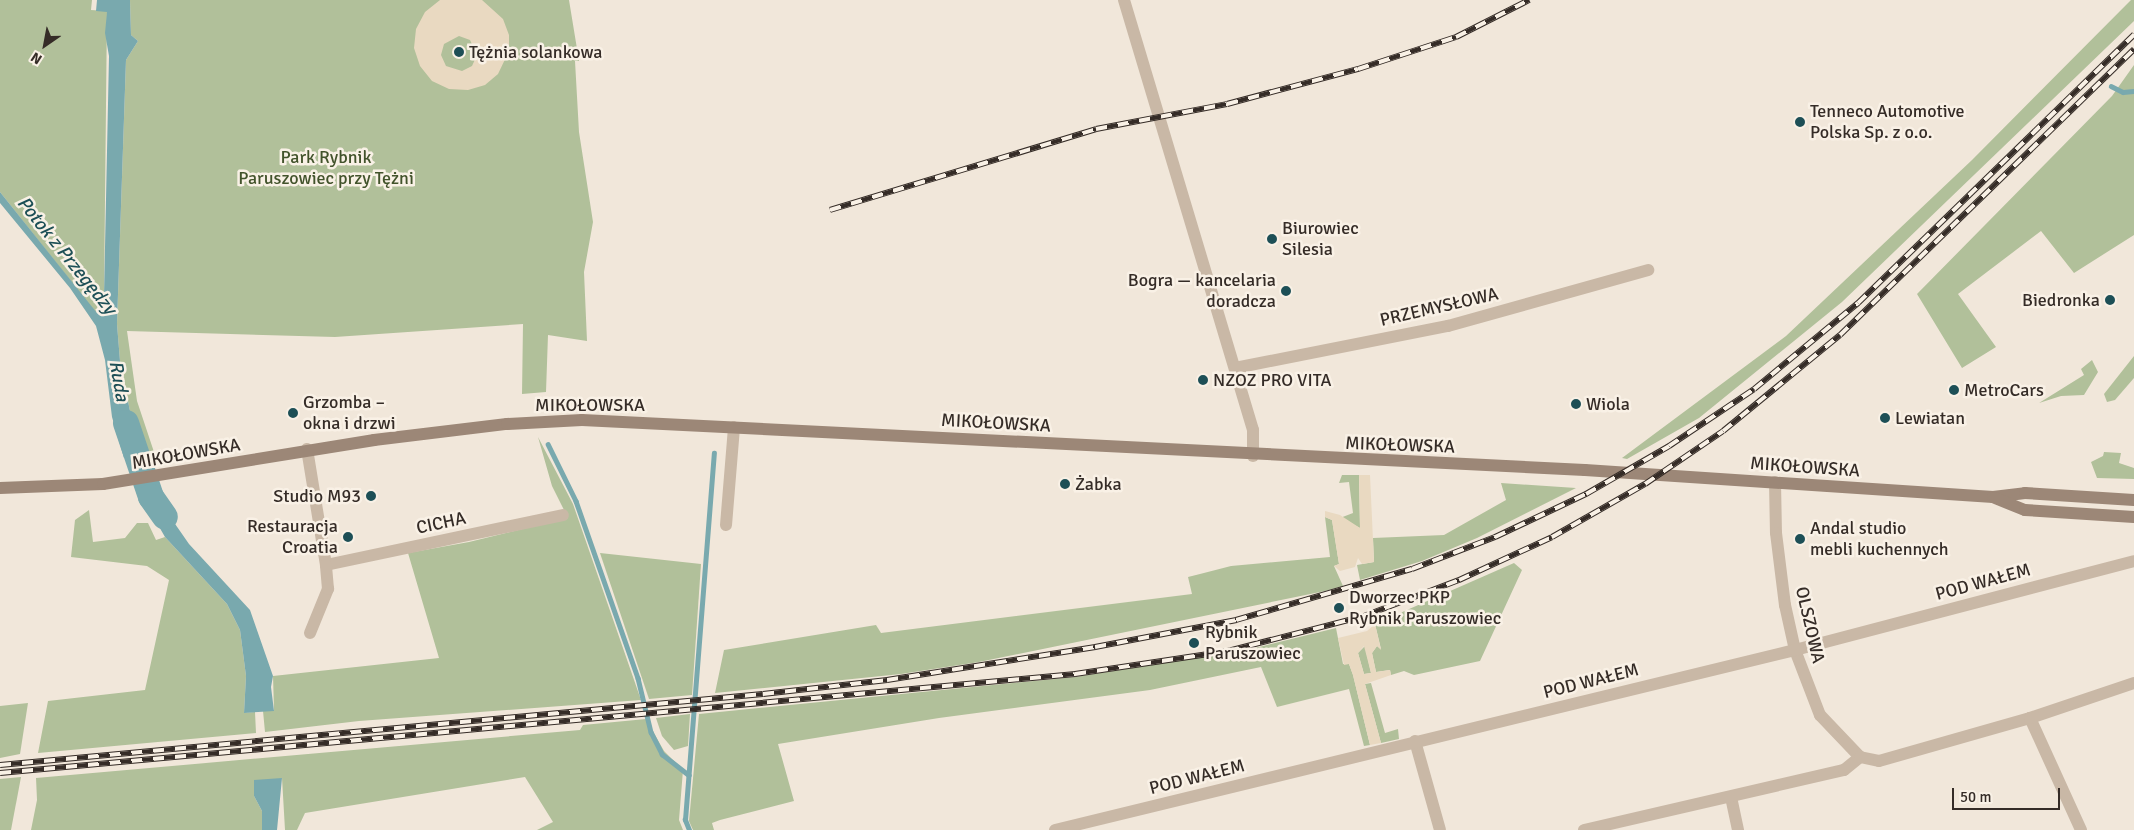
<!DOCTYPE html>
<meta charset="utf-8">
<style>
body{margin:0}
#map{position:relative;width:2134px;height:830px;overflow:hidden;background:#f1e7da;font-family:Signika,sans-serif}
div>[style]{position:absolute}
.green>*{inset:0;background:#b1c09a}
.plaza>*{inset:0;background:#e9d9c1}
.water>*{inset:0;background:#79a9ae}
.stream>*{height:4.5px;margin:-2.25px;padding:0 2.25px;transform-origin:2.25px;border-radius:2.25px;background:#79a9ae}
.river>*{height:26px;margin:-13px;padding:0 13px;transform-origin:13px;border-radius:13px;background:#79a9ae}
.minor>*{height:12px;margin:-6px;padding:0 6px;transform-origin:6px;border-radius:6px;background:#c9b8a6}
.secondary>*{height:12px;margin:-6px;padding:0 6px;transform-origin:6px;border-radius:6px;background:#9c8777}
.rail>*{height:5.5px;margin-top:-2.75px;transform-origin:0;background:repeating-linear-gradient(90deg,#f9f1e6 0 11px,#352c27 0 22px);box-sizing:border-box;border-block:1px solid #352c27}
.dots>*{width:14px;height:14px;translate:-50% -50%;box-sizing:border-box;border:2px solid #f9f1e6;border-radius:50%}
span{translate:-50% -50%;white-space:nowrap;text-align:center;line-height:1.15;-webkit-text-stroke:5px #f9f1e6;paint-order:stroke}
.poi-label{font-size:18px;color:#352c27}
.left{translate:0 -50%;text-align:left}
.right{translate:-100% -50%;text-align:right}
.park-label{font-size:18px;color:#42532b}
.street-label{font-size:18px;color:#352c27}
.water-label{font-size:19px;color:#1d4f56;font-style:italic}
.north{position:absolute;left:20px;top:20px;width:50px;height:50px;-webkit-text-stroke:4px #f9f1e6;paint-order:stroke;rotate:213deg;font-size:14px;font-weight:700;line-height:20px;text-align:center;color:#352c27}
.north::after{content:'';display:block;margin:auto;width:18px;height:22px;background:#352c27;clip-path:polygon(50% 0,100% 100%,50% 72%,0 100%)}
.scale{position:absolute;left:1952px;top:788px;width:108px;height:22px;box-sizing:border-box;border:2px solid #352c27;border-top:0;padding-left:6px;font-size:15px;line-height:18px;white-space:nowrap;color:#352c27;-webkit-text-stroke:4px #f9f1e6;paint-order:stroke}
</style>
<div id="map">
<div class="green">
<i style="clip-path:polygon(0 0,92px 0,91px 10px,107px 11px,104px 295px,97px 308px,97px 314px,0 192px)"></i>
<i style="clip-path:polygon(130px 0,569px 0,579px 61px,575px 61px,579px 132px,593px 222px,584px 272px,587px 341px,548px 335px,546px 392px,522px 394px,523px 324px,335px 337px,127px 331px,137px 401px,155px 455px,139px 456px,120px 361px,117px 324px,126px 60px,138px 41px,131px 35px)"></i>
<i style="clip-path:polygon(2131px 0,2134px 0,2134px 21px,1842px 302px,1699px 418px,1627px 459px,1622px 458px,1786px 336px,1972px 160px)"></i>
<i style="clip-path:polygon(2134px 65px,2134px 235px,2074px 273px,2041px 231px,1958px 294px,1996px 347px,1962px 368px,1917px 294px,2112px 96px)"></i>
<i style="clip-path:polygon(2134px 356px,2134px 378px,2115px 400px,2107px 402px,2104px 394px)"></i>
<i style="clip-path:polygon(2092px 360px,2098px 372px,2084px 395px,2061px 396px,2039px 403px,2084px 375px,2081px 369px)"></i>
<i style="clip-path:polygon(538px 437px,573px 504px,641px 700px,359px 721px,265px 732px,263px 711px,274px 710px,273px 676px,439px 658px,408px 553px,469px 542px,568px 518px,552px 486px)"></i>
<i style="clip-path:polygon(2104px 452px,2121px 453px,2119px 463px,2134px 468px,2134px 479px,2097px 478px,2091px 462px,2103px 456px)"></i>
<i style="clip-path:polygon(1342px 475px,1359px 475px,1360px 528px,1340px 518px,1353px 513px,1349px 482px,1339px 483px)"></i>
<i style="clip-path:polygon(1501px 483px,1576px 488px,1477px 538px,1422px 561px,1360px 580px,1357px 565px,1374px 562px,1373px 538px,1444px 535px,1506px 500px)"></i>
<i style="clip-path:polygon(89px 510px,93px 542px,125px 538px,137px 523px,148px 523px,156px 540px,165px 537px,227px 604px,240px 630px,246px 676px,244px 713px,255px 712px,256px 733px,38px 753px,48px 701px,145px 690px,169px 580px,147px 566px,71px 557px,75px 520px)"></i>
<i style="clip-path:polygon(1325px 517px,1332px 520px,1339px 564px,1334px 566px,1343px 586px,1325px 591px,979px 662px,901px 674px,715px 693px,724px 650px,876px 625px,881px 633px,1192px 594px,1188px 577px,1200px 574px,1231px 566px,1330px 557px)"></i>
<i style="clip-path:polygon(600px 553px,701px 564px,692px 695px,649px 699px)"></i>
<i style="clip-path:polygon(1514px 563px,1522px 570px,1480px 661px,1414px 675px,1404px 671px,1391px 675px,1390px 670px,1376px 672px,1372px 653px,1377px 646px,1381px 649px,1375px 624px)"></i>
<i style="clip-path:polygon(1336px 628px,1343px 664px,1349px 664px,1353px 675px,1370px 745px,1364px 746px,1349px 689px,1277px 707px,1261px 667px,1150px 690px,939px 718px,778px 744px,794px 801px,720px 820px,712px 823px,714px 830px,693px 830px,689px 821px,699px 714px,1075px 677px,1247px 650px)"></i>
<i style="clip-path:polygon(1365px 646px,1371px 673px,1364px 674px,1358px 653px)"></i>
<i style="clip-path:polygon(1371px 683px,1385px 733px,1398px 729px,1399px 739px,1381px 743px,1365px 684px)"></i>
<i style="clip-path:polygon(28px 703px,20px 754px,0 758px,0 706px)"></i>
<i style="clip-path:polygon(690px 714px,688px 746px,674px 750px,662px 736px,656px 718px)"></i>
<i style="clip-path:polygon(646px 719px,664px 751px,683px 770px,679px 820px,683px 830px,537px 830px,553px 822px,525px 777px,305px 813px,297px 830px,285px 830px,282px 778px,254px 796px,262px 811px,262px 830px,31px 830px,37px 800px,36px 778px,580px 730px,583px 725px)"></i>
<i style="clip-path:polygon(21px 777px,11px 830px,0 830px,0 779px)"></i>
</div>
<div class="plaza">
<i style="clip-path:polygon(evenodd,440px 0,482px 0,503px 19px,509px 35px,509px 51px,498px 74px,485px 85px,468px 90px,449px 89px,432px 81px,420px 66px,414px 48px,416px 29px,425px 12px,440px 0,459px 36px,470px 40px,477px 55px,472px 66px,462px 71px,446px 66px,441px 55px,444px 44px,459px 36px)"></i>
<i style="clip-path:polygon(1359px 475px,1370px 475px,1374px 562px,1362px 564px,1358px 558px,1355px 567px,1340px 571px,1334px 566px,1339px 564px,1332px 520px,1325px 517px,1325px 511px,1340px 515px,1360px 528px)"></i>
<i style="clip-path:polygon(evenodd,1375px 624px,1381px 650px,1377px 646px,1372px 653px,1376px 672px,1390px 670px,1391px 675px,1365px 684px,1381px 743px,1370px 745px,1353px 675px,1349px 664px,1344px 665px,1338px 638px,1367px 631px,1375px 624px,1364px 646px,1371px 673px,1364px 674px,1358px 653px,1364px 646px)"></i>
</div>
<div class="water">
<i style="clip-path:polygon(97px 0,130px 0,131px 35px,138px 41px,126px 60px,117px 324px,120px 361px,139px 456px,124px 458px,112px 417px,105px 360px,96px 326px,70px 288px,0 203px,0 192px,97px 313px,104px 295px,109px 56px,105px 33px,107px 12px,96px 11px)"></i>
<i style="clip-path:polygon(154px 486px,164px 508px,189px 544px,250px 610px,273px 676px,271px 687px,274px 711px,244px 713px,246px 676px,240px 630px,227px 604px,165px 537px,137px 488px)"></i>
<i style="clip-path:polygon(282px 778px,277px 830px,262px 830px,262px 811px,254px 796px,254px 780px)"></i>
</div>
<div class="stream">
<i style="left:2111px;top:86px;width:13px;rotate:27deg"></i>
<i style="left:2123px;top:92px;width:11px;rotate:-5deg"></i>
<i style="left:548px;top:444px;width:64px;rotate:63.8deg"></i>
<i style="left:576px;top:501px;width:188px;rotate:70.7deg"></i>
<i style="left:638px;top:678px;width:56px;rotate:76.5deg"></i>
<i style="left:651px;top:732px;width:25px;rotate:63deg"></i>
<i style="left:662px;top:754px;width:34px;rotate:38deg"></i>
<i style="left:689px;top:830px;width:11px;rotate:-112deg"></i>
<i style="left:685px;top:820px;width:368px;rotate:-85.5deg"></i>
</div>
<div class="river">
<i style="left:126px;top:423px;width:78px;rotate:71.3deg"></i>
<i style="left:151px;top:497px;width:24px;rotate:55deg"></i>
</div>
<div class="minor">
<i style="left:1124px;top:0;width:449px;rotate:73.3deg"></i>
<i style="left:1253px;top:430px;width:26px;rotate:90deg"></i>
<i style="left:1235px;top:368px;width:217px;rotate:-11.2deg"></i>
<i style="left:1448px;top:326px;width:208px;rotate:-15.6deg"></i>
<i style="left:307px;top:449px;width:118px;rotate:80.7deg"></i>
<i style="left:326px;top:565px;width:242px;rotate:-11.9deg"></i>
<i style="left:1775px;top:482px;width:51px;rotate:88.9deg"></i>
<i style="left:1776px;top:533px;width:73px;rotate:82.9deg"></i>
<i style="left:1785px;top:605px;width:46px;rotate:77.5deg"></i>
<i style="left:1795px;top:650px;width:70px;rotate:69deg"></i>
<i style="left:1820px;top:715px;width:58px;rotate:46.4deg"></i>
<i style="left:726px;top:525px;width:98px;rotate:-85.3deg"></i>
<i style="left:310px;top:633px;width:48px;rotate:-67.8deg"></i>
<i style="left:328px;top:589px;width:24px;rotate:-95deg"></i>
<i style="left:2030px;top:718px;width:123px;rotate:65.5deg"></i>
<i style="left:1415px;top:741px;width:92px;rotate:74.3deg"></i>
<i style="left:1731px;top:797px;width:34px;rotate:78deg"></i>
<i style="left:1055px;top:830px;width:762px;rotate:-13.67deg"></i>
<i style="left:1795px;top:650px;width:350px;rotate:-14.7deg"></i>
<i style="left:1584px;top:830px;width:267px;rotate:-13deg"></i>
<i style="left:1844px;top:770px;width:21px;rotate:-39deg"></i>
<i style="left:1860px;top:757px;width:19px;rotate:12deg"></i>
<i style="left:1879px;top:761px;width:157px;rotate:-15.9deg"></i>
<i style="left:2030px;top:718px;width:110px;rotate:-18.6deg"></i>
</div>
<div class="secondary">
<i style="left:0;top:488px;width:103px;rotate:-2.2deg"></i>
<i style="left:103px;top:484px;width:275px;rotate:-9.2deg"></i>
<i style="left:374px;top:440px;width:134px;rotate:-6.9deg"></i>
<i style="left:507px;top:424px;width:75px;rotate:-3.1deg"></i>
<i style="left:582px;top:420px;width:1004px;rotate:2.85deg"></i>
<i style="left:1585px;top:470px;width:409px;rotate:3.8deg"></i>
<i style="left:1993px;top:497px;width:32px;rotate:-7deg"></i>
<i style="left:2025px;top:493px;width:109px;rotate:3.7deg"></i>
<i style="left:1995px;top:498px;width:32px;rotate:22deg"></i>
<i style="left:2025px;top:510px;width:109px;rotate:3.7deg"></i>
</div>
<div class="rail">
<i style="left:830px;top:210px;width:278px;rotate:-16.9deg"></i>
<i style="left:1096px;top:129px;width:133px;rotate:-10.8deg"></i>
<i style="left:1227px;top:104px;width:136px;rotate:-15deg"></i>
<i style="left:1358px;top:69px;width:103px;rotate:-18.1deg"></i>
<i style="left:1456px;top:37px;width:82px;rotate:-26.9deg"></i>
<i style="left:0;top:765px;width:766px;rotate:-5.32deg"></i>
<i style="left:763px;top:694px;width:125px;rotate:-6.4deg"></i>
<i style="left:887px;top:680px;width:211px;rotate:-9deg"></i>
<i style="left:1095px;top:647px;width:144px;rotate:-10.8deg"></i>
<i style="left:1236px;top:620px;width:183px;rotate:-16.2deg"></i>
<i style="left:1412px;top:569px;width:89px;rotate:-21.1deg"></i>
<i style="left:1495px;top:537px;width:101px;rotate:-25.3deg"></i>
<i style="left:1586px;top:494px;width:96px;rotate:-30deg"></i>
<i style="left:1669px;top:446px;width:102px;rotate:-33.8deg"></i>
<i style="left:1754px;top:389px;width:135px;rotate:-39.6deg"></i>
<i style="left:1858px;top:303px;width:385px;rotate:-44.2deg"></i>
<i style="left:0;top:773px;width:1080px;rotate:-5.26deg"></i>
<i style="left:1075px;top:674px;width:155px;rotate:-8.5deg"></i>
<i style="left:1228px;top:651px;width:140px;rotate:-14.4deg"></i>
<i style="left:1364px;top:616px;width:102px;rotate:-20.8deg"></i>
<i style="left:1459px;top:580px;width:102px;rotate:-24.8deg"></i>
<i style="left:1552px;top:537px;width:107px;rotate:-29.7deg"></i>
<i style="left:1645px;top:484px;width:94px;rotate:-34.2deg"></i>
<i style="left:1723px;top:431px;width:151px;rotate:-39.4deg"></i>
<i style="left:1840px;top:335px;width:410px;rotate:-44.2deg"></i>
</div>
<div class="dots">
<i style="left:459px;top:52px;background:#1d4f56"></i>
<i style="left:1800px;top:122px;background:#1d4f56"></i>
<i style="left:1272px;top:239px;background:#1d4f56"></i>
<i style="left:1286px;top:291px;background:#1d4f56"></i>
<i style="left:2110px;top:300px;background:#1d4f56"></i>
<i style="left:1203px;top:380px;background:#1d4f56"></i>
<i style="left:1954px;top:390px;background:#1d4f56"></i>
<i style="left:1576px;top:404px;background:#1d4f56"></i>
<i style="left:293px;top:413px;background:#1d4f56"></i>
<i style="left:1885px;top:418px;background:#1d4f56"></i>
<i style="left:1065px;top:484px;background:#1d4f56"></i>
<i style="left:371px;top:496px;background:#1d4f56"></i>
<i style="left:348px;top:537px;background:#1d4f56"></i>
<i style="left:1800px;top:539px;background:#1d4f56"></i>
<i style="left:1339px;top:608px;background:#1d4f56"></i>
<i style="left:1194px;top:643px;background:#1d4f56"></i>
</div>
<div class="poi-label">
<span class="left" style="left:469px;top:52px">Tężnia solankowa</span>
<span class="left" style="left:1810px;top:122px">Tenneco Automotive<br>Polska Sp. z o.o.</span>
<span class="left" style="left:1282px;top:239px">Biurowiec<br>Silesia</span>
<span class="right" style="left:1276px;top:291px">Bogra — kancelaria<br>doradcza</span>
<span class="right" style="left:2100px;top:300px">Biedronka</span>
<span class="left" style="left:1213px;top:380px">NZOZ PRO VITA</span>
<span class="left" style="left:1964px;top:390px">MetroCars</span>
<span class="left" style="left:303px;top:413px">Grzomba –<br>okna i drzwi</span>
<span class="left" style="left:1586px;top:404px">Wiola</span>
<span class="left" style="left:1895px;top:418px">Lewiatan</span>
<span class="left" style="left:1075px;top:484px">Żabka</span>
<span class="right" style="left:361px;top:496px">Studio M93</span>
<span class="right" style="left:338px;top:537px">Restauracja<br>Croatia</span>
<span class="left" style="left:1810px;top:539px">Andal studio<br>mebli kuchennych</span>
<span class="left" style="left:1349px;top:608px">Dworzec PKP<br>Rybnik Paruszowiec</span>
<span class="left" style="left:1205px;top:643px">Rybnik<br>Paruszowiec</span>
</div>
<div class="park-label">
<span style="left:326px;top:168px">Park Rybnik<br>Paruszowiec przy Tężni</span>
</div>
<div class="street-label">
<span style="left:1439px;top:307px;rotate:-13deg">PRZEMYSŁOWA</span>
<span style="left:590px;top:405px">MIKOŁOWSKA</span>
<span style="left:996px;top:423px;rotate:3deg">MIKOŁOWSKA</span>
<span style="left:1400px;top:445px;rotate:2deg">MIKOŁOWSKA</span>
<span style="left:186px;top:454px;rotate:-10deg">MIKOŁOWSKA</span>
<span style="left:1805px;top:467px;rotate:4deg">MIKOŁOWSKA</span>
<span style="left:441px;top:523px;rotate:-12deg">CICHA</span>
<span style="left:1983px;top:582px;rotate:-15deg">POD WAŁEM</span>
<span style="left:1810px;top:625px;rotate:77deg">OLSZOWA</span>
<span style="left:1591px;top:681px;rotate:-14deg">POD WAŁEM</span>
<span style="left:1197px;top:777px;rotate:-14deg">POD WAŁEM</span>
</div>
<div class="water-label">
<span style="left:66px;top:256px;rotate:51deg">Potok z Przegędzy</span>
<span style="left:118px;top:381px;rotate:80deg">Ruda</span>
</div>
<div class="north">N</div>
<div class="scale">50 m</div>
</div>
